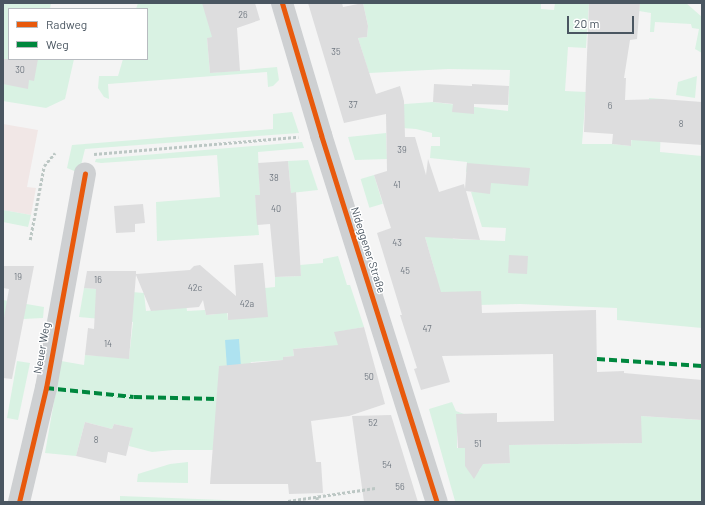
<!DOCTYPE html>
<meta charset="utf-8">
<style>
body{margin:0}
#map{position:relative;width:705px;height:505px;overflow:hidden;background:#f4f4f4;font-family:Barlow,sans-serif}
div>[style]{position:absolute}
.medical>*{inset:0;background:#f1e7e6}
.green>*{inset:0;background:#d9f2e3;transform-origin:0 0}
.water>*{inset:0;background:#aee2f0;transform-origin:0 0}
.building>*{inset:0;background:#ddddde;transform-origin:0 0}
.path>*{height:2.5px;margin-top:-1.25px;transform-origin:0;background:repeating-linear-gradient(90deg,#bcc7c4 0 3px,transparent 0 5px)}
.minor>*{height:22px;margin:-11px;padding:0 11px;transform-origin:11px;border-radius:11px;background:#ced0d2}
.tertiary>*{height:22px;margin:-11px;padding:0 11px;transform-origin:11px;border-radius:11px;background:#ced0d2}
.quiet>*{height:4px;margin-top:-2px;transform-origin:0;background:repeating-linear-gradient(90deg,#00873e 0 8px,transparent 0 12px)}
.cycleway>*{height:5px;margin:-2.5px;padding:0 2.5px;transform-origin:2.5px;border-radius:2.5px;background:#e8590c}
span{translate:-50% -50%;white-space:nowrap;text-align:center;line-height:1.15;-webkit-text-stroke:3px #fff;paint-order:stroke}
.number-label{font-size:9px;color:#707881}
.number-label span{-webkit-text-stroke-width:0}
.street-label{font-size:11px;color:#4a5661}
.frame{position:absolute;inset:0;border:4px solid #4a5661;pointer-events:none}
.legend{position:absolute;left:8px;top:8px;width:140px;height:52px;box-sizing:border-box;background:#fff;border:1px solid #b7bbc0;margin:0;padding:5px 7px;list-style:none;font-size:12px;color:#4a5661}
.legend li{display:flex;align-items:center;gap:8px;height:20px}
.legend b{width:20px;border:1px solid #b7bbc0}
.scale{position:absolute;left:567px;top:16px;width:67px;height:18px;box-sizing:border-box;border:2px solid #4a5661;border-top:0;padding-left:5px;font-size:12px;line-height:14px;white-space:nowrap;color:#4a5661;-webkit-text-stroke:3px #fff;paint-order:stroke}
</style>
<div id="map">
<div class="medical">
<i style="clip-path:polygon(3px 124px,38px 130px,27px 187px,36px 188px,31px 215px,3px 210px)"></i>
</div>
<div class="green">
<i style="clip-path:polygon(3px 3px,51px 3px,50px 9px,9px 9px,9px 59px,74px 59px,65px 99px,46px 108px,3px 101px)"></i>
<i style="clip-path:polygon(138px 3px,202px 3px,233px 36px,207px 38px,210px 73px,277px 67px,279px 80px,273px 86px,268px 87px,267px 72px,108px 84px,109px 99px,104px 97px,98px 88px,99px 76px,118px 76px,123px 59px,147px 59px,147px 9px,136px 9px)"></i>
<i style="clip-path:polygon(363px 3px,541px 3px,541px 9px,554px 10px,555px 3px,589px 3px,586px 48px,568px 47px,565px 91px,586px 92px,582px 144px,612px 144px,631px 146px,633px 112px,648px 113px,649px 98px,662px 99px,660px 152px,702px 156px,702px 328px,617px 320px,617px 308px,520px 304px,433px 306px,436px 275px,423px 230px,449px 225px,453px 239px,505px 241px,506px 228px,482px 227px,471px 192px,474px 192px,475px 173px,466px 172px,467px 162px,430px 158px,431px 146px,440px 146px,440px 137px,432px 137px,432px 133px,416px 129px,388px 127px,387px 110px,405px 104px,433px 102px,508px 111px,510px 70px,448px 69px,369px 73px,358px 38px,367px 37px,368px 26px)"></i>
<i style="clip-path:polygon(640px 3px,686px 3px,702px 17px,702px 53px,695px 49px,699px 29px,692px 28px,691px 24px,655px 22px,654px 32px,650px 32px,651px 13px,639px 11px)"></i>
<i style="clip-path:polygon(697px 76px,695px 98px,676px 95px,678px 82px)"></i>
<i style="clip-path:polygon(292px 112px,299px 133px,85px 149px,79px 173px,67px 168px,72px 145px,273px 129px,273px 114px)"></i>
<i style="clip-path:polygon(386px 133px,387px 159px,355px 160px,348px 137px)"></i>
<i style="clip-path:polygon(302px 142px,304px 148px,258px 152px,260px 195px,255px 195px,259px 235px,157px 241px,156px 202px,220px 197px,217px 155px,101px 163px,95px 162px,96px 159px)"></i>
<i style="clip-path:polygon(308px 160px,318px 190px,291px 193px,288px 161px)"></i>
<i style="left:374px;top:175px;width:30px;height:14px;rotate:73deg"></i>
<i style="clip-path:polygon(3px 210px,31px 215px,28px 227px,3px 222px)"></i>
<i style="clip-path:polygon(338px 256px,347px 285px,350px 285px,364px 327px,342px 331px,345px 344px,326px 348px,325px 346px,293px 349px,294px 356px,283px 357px,283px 360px,251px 362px,215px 450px,173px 450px,152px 452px,129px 446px,132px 428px,114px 424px,112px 429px,85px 422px,76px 456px,45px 453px,61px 361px,84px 365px,85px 355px,129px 358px,133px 322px,79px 317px,84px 288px,144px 293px,146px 311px,156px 310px,185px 290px,187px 311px,205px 310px,206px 315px,217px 314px,215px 291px,225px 291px,228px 320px,265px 288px,275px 287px,275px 277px,301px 276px,300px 265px,323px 263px,323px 259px)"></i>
<i style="clip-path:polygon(3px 300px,44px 307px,43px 318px,23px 319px,4px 316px,3px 323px)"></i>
<i style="clip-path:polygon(17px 361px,30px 363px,18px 420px,7px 418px)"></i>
<i style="clip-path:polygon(452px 402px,456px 411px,464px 414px,457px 414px,457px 448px,465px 448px,465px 464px,477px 471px,480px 470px,482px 464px,510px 463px,509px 445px,641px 443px,641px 416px,702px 420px,702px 502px,457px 502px,455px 501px,429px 409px)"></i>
<i style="clip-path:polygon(188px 462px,188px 483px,137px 482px,138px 474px,170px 464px)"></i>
<i style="clip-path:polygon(120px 496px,249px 501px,249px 502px,120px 502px)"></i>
</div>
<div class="water">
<i style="left:239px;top:339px;width:28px;height:14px;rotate:86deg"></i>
</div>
<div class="building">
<i style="clip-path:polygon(202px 3px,255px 3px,260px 20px,237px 28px,240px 71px,210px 73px,207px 38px,212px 37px)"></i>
<i style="clip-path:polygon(308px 3px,342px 3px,343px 7px,363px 3px,368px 26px,367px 37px,358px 38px,376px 94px,400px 86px,404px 101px,405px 137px,415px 137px,426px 175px,428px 159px,439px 192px,464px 184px,465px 189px,467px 163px,530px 168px,528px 186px,491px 183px,490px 194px,466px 191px,480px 240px,425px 237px,441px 292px,481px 291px,482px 313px,596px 310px,597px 372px,624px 371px,624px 373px,702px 380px,702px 420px,641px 416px,642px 443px,509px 445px,510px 463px,483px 464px,474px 479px,465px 466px,465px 448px,458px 448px,456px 414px,497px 413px,497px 422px,554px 421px,553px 354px,442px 356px,450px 382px,421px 390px,414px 369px,417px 368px,400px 315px,402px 315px,377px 233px,391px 228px,374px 175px,387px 171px,386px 114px,344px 123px)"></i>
<i style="clip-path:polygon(589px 3px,640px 3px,637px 39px,630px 40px,624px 78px,626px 78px,625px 100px,662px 99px,702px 102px,702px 145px,631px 140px,631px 146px,612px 144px,613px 134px,584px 132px)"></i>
<i style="clip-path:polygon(3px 59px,38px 59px,34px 81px,29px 80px,28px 89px,3px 84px)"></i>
<i style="clip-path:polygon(434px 84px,472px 86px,472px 84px,509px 86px,508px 105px,474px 104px,474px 114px,452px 112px,453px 104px,433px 102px)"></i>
<i style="clip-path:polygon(288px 161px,291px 193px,296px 192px,301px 276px,275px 277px,270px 224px,257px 225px,255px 195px,260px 195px,258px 163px)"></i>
<i style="clip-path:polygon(143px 204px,145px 223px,135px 224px,135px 232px,116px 233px,114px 206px)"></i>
<i style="left:509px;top:255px;width:19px;height:18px;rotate:3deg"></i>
<i style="clip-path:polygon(263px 263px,268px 317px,228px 320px,228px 313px,206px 315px,203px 300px,199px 307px,151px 311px,136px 275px,129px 359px,85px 355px,88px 328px,94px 329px,96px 289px,84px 288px,87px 271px,136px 271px,136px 274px,190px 270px,194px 266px,200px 265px,236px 296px,234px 265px)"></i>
<i style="clip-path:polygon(3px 266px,34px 266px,12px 379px,3px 378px,3px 323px,9px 289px,3px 288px)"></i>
<i style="clip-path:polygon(364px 327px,385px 404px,349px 416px,311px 421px,316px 462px,321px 462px,323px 493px,289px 494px,288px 484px,210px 484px,219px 366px,283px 360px,283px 357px,294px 356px,293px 349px,338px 345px,334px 332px)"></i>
<i style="clip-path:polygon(391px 415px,418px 502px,364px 502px,352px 416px)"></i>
<i style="clip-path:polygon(85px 422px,112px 429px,114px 424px,133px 428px,126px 456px,108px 452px,106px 463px,76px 456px)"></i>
</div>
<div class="path">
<i style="left:94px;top:154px;width:205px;rotate:-4.8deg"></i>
<i style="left:30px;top:240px;width:75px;rotate:-79.3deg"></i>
<i style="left:44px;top:166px;width:17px;rotate:-50deg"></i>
<i style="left:317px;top:497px;width:5px;rotate:79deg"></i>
<i style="left:288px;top:501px;width:88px;rotate:-8.5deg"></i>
</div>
<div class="minor">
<i style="left:19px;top:502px;width:117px;rotate:-76.7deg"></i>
<i style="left:46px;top:388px;width:218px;rotate:-79.7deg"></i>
</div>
<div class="tertiary">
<i style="left:282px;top:3px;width:138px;rotate:73.5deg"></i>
<i style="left:321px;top:135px;width:385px;rotate:72.5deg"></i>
</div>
<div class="quiet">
<i style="left:597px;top:359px;width:105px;rotate:3.8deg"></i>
<i style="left:46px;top:388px;width:88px;rotate:5.8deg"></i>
<i style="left:134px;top:397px;width:83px;rotate:1.4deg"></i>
</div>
<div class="cycleway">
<i style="left:282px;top:3px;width:138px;rotate:73.5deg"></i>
<i style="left:321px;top:135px;width:385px;rotate:72.5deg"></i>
<i style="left:19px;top:502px;width:117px;rotate:-76.7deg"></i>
<i style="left:46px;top:388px;width:218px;rotate:-79.7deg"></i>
</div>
<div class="number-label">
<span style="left:243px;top:15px">26</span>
<span style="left:336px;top:52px">35</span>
<span style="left:20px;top:70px">30</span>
<span style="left:353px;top:105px">37</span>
<span style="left:610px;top:106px">6</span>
<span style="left:681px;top:124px">8</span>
<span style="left:402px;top:150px">39</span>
<span style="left:274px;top:178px">38</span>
<span style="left:397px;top:185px">41</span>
<span style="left:276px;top:209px">40</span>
<span style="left:397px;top:243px">43</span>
<span style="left:405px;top:271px">45</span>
<span style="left:18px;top:277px">19</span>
<span style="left:98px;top:280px">16</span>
<span style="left:195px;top:288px">42c</span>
<span style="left:247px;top:304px">42a</span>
<span style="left:427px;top:329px">47</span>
<span style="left:108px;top:344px">14</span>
<span style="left:369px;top:377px">50</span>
<span style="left:373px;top:423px">52</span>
<span style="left:96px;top:440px">8</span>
<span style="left:478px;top:444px">51</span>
<span style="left:387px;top:465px">54</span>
<span style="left:400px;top:487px">56</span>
</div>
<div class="street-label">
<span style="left:368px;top:250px;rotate:72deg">Nideggener Straße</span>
<span style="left:42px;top:348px;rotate:-80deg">Neuer Weg</span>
</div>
<div class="frame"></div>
<ul class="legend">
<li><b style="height:5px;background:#e8590c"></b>Radweg</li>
<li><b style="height:5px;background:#00873e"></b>Weg</li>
</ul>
<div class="scale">20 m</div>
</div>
